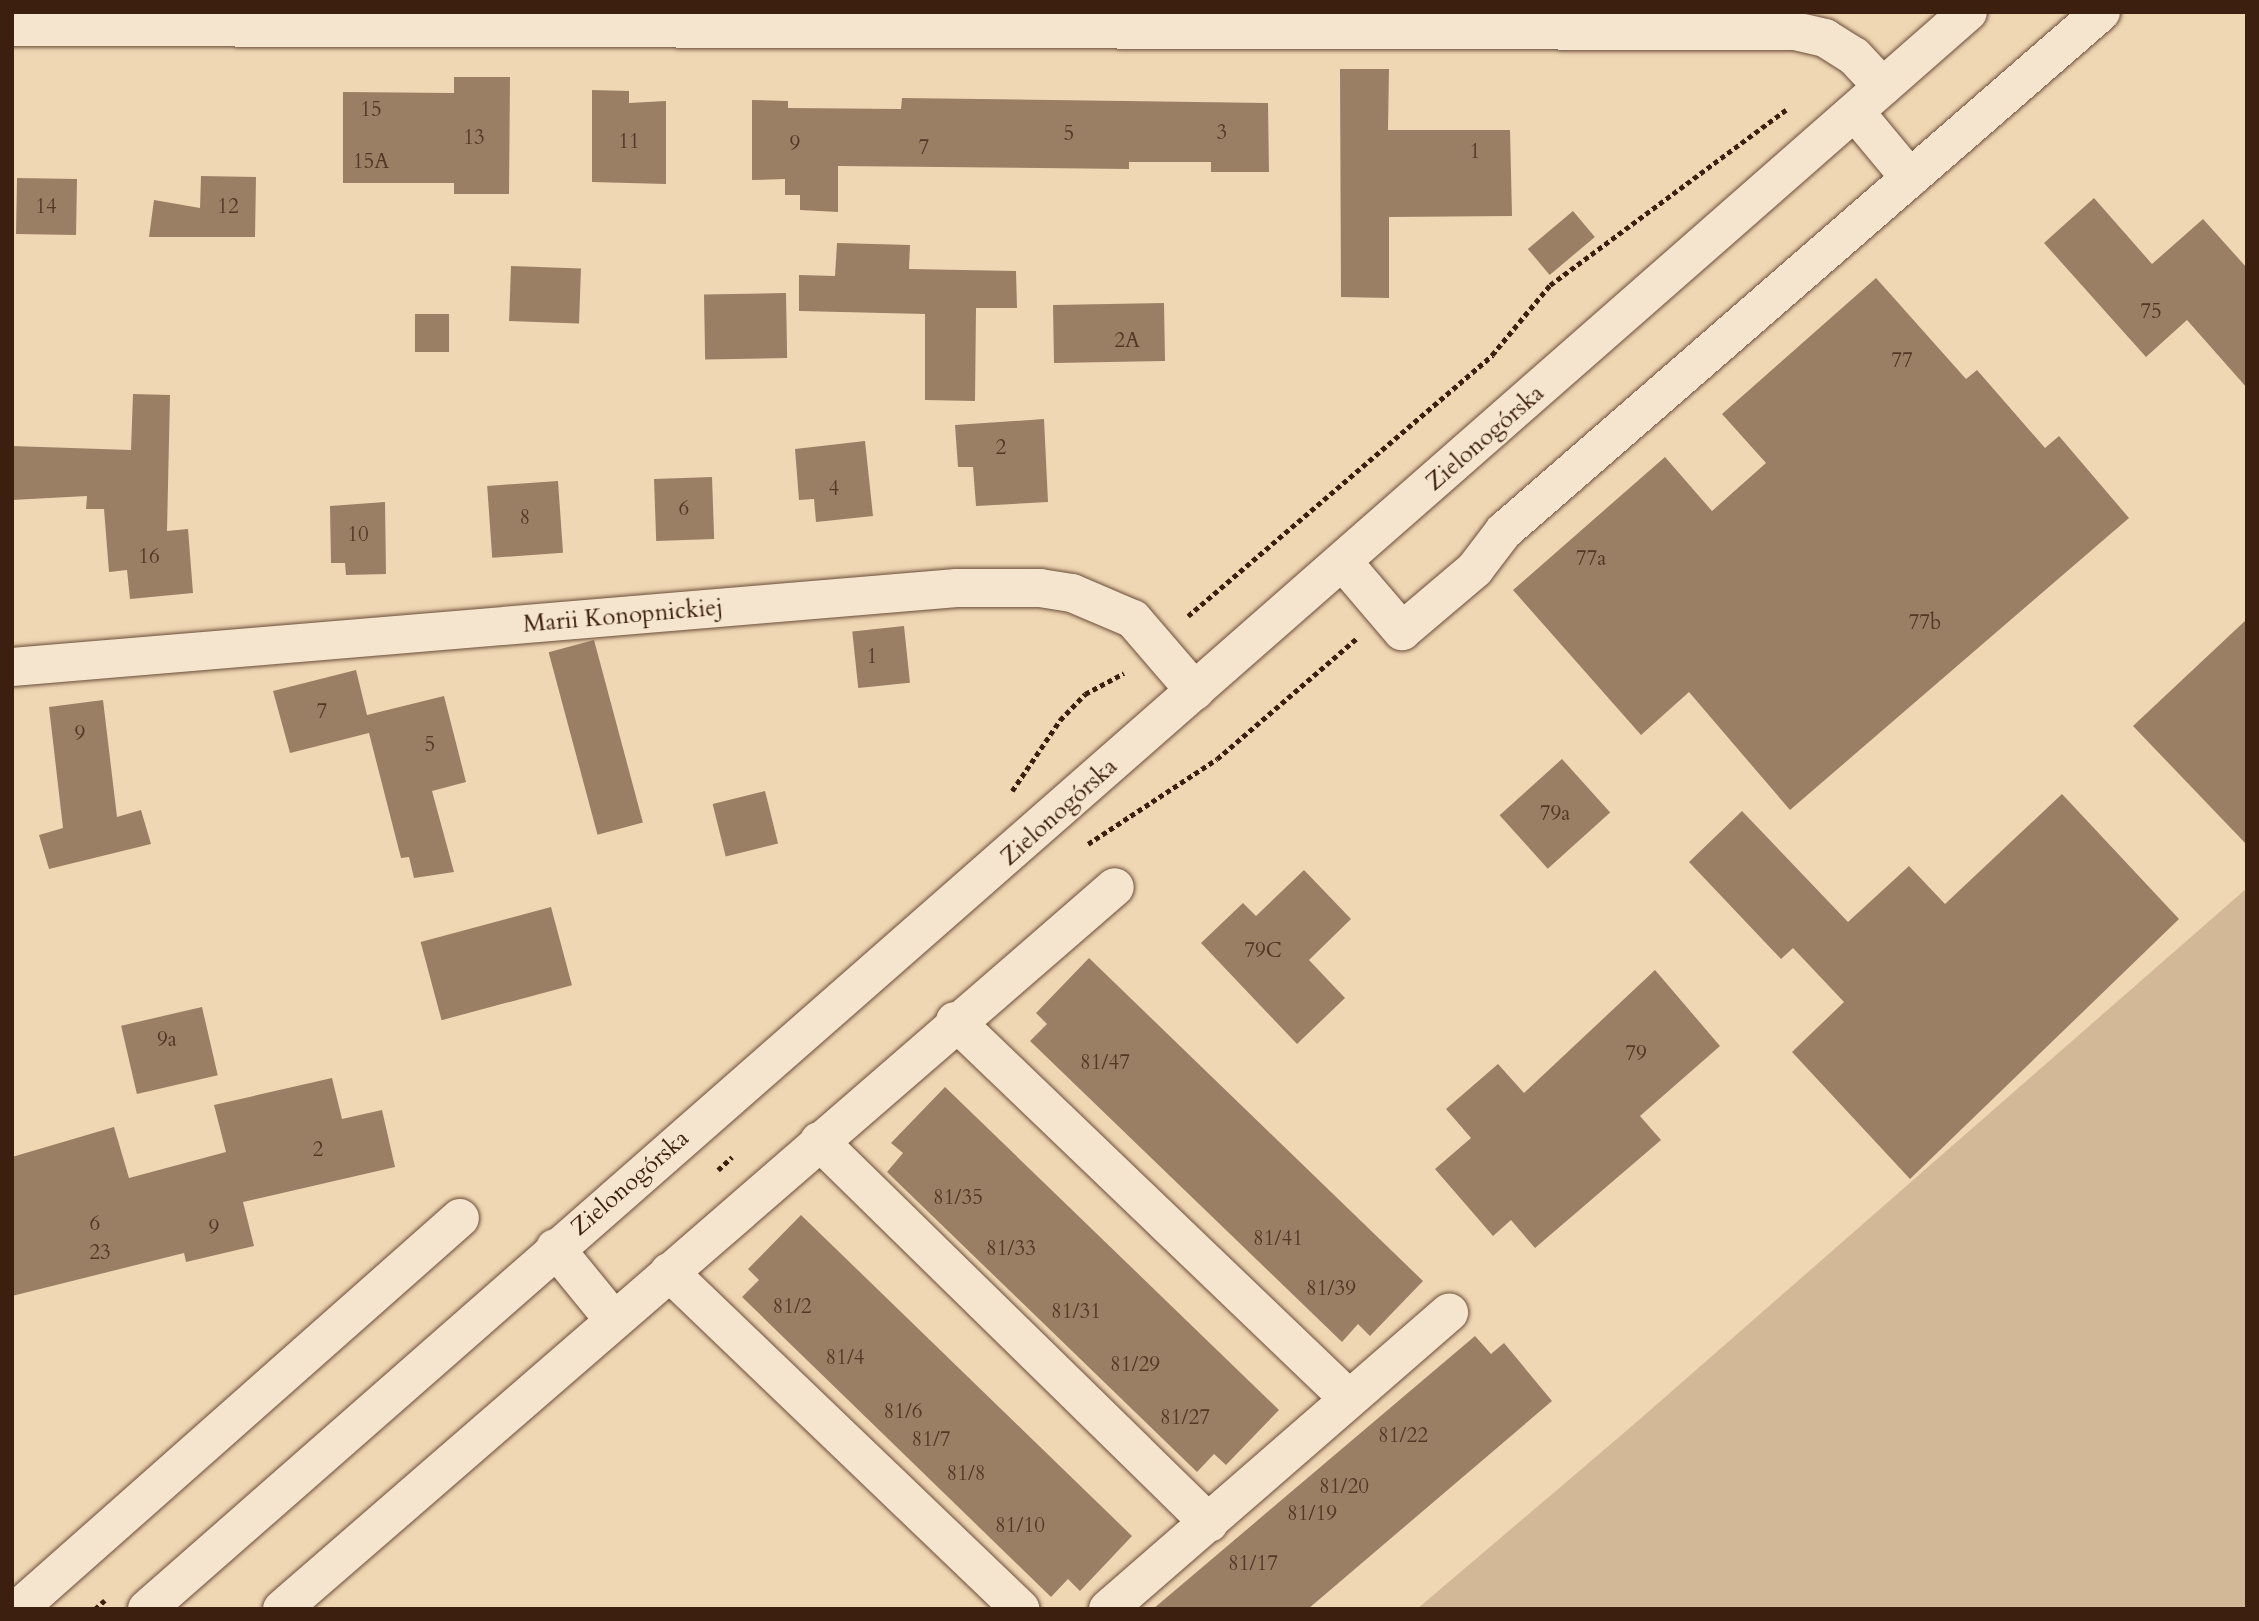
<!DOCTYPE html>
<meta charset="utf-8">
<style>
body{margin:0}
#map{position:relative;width:2259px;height:1621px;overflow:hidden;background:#f0d7b3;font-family:Cardo,serif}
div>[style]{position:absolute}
.green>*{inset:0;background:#d2b897}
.building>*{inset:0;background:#9a7f65;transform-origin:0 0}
.path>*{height:4.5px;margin-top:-2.25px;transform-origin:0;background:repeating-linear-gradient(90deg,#3d1f10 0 5px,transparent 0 8.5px)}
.roads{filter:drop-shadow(0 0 2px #6a4d39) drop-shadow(0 0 2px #6a4d39)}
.minor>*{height:38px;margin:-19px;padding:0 19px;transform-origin:19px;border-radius:19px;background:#f5e5ce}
span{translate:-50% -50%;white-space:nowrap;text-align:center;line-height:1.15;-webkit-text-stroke:5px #f5e5ce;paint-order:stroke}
.number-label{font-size:21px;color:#543725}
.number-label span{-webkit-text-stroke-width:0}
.street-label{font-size:24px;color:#3d1f10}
.frame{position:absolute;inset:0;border:14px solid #3d1f10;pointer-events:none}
</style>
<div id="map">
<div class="green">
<i style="clip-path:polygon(2247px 888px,2247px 1609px,1417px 1609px,1632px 1426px)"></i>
</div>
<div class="building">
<i style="clip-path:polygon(1340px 69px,1389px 69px,1388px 130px,1510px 130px,1512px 216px,1389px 217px,1389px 298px,1341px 297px)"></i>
<i style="clip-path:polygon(454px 77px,510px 77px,509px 194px,454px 194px,454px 183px,343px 183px,343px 92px,454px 93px)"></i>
<i style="clip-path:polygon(592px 90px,629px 91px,629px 103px,666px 101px,666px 184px,592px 182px)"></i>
<i style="clip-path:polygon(902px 98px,1268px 103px,1269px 172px,1211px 172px,1211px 162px,1129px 162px,1129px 169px,838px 166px,838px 212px,800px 210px,800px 195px,785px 195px,785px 179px,752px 180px,752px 100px,788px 101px,788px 108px,901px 109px)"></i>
<i style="clip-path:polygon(201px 176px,256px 177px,255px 237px,149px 237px,154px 200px,200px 208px)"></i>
<i style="left:77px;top:179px;width:56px;height:60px;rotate:91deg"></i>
<i style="clip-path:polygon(2094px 198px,2152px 264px,2203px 219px,2247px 268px,2247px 388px,2187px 320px,2146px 357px,2044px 243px)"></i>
<i style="left:1573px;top:211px;width:34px;height:59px;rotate:50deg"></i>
<i style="clip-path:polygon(837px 243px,910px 245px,909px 269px,1016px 271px,1017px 308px,976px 308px,975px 401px,925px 400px,925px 314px,799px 311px,799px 275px,835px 276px)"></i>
<i style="left:511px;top:266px;width:70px;height:55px;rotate:2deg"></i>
<i style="clip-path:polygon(1876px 278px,1966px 379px,1977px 370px,2045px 448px,2059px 436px,2129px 518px,1790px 810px,1689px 692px,1641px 735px,1513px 590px,1665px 457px,1712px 511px,1766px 463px,1722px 414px)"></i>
<i style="left:786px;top:293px;width:65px;height:82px;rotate:89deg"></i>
<i style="left:1164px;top:303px;width:58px;height:111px;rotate:89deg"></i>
<i style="left:415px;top:314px;width:34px;height:38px"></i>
<i style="clip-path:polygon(133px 394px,170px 395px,167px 531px,188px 529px,193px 593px,130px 599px,127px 570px,109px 572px,104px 509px,86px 509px,87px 496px,12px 500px,12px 446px,131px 450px)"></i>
<i style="clip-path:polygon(1044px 419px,1048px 502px,976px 506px,973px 467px,958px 467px,955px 425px)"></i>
<i style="clip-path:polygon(865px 441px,873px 516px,816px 522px,814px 499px,799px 500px,795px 449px)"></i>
<i style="left:712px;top:477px;width:62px;height:58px;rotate:88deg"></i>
<i style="left:558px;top:481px;width:72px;height:71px;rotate:86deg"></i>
<i style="clip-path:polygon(385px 502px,386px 574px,346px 575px,345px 563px,331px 563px,330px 506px)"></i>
<i style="clip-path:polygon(2247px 619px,2247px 845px,2133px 726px)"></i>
<i style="left:904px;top:626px;width:57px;height:52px;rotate:84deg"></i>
<i style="left:594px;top:640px;width:189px;height:47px;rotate:75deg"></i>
<i style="clip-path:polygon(356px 670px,367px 715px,444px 696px,466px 782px,432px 791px,454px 872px,414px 878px,409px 857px,401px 858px,369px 733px,290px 753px,273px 691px)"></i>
<i style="clip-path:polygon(103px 700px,117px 817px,141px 810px,151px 844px,49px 869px,39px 835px,63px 828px,49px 707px)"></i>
<i style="left:1562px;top:759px;width:72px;height:84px;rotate:48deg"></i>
<i style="left:765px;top:791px;width:54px;height:54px;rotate:76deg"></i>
<i style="clip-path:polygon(2062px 794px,2179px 919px,1910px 1179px,1792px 1052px,1844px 1002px,1793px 948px,1781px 959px,1689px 862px,1742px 811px,1848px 922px,1909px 866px,1945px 904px)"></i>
<i style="clip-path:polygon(1304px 870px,1351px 919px,1309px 960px,1345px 998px,1297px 1044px,1201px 943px,1243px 903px,1256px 916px)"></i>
<i style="left:551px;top:907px;width:81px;height:135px;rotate:75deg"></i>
<i style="clip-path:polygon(1089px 958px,1423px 1281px,1370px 1336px,1358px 1324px,1342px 1342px,1030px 1041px,1047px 1024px,1036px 1013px)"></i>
<i style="clip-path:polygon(1655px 970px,1720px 1046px,1640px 1116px,1661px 1140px,1535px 1248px,1511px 1220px,1493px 1236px,1435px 1169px,1471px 1138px,1446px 1109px,1498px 1064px,1524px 1093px)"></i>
<i style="left:202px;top:1007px;width:70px;height:83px;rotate:77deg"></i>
<i style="clip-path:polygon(332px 1078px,342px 1119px,382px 1110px,395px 1167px,243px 1202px,254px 1246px,186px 1262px,184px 1253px,12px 1296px,12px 1157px,114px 1127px,129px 1178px,226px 1152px,214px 1105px)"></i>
<i style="clip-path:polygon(945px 1087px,1279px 1410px,1226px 1465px,1214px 1454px,1197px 1472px,887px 1172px,903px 1153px,891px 1143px)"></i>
<i style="clip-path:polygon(801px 1215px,1132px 1536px,1080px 1591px,1068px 1579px,1051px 1597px,742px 1297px,759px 1280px,748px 1269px)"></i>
<i style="clip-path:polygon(1475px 1336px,1491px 1354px,1504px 1343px,1552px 1401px,1308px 1609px,1153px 1609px)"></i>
</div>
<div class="path">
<i style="left:1188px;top:616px;width:401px;rotate:-40.6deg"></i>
<i style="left:1492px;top:355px;width:91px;rotate:-50.4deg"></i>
<i style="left:1550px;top:285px;width:294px;rotate:-36.6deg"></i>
<i style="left:1012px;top:791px;width:86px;rotate:-55.9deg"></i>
<i style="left:1060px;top:720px;width:36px;rotate:-46deg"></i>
<i style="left:1085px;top:694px;width:44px;rotate:-28.3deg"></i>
<i style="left:1088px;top:844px;width:154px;rotate:-33.4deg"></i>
<i style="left:1217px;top:759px;width:184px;rotate:-40.8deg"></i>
<i style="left:718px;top:1170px;width:19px;rotate:-43deg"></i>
<i style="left:95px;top:1609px;width:13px;rotate:-42deg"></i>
</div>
<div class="roads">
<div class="minor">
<i style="left:12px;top:27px;width:1783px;rotate:0.13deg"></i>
<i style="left:1795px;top:31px;width:31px;rotate:13deg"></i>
<i style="left:1825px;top:38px;width:34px;rotate:32deg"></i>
<i style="left:1854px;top:56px;width:42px;rotate:46.9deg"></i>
<i style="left:1855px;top:112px;width:86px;rotate:50.2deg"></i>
<i style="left:1343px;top:562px;width:91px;rotate:49.5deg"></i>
<i style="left:1402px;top:631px;width:96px;rotate:-40.3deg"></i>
<i style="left:1475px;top:569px;width:48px;rotate:-52.7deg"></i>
<i style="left:1504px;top:531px;width:791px;rotate:-41deg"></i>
<i style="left:12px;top:667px;width:948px;rotate:-4.78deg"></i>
<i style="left:957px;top:588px;width:83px"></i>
<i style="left:1040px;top:588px;width:32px;rotate:9deg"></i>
<i style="left:1072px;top:593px;width:66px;rotate:23.1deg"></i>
<i style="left:1133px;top:619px;width:95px;rotate:49.3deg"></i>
<i style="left:955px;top:1021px;width:545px;rotate:43.81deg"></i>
<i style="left:819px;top:1141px;width:546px;rotate:44.41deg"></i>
<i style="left:555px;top:1248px;width:93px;rotate:50.7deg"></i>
<i style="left:669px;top:1272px;width:487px;rotate:43.8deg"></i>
<i style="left:18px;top:1609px;width:590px;rotate:-41.5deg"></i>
<i style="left:147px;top:1609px;width:2422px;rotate:-41.25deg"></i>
<i style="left:282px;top:1609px;width:1102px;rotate:-40.92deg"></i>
<i style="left:1108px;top:1609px;width:452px;rotate:-41deg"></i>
</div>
</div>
<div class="number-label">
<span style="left:371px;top:110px">15</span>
<span style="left:1222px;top:133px">3</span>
<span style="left:1069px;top:134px">5</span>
<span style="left:474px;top:138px">13</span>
<span style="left:629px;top:142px">11</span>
<span style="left:795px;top:144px">9</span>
<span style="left:924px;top:148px">7</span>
<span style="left:1475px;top:152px">1</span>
<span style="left:371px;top:162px">15A</span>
<span style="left:46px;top:207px">14</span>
<span style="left:228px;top:207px">12</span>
<span style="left:2151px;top:312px">75</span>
<span style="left:1127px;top:341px">2A</span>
<span style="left:1902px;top:361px">77</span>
<span style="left:1001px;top:448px">2</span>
<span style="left:834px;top:489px">4</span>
<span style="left:684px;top:509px">6</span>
<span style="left:525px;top:518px">8</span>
<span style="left:358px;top:535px">10</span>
<span style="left:149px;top:557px">16</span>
<span style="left:1591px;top:559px">77a</span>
<span style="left:1925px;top:623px">77b</span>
<span style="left:872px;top:657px">1</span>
<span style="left:322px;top:712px">7</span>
<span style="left:80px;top:734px">9</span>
<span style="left:430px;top:745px">5</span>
<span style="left:1555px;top:814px">79a</span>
<span style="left:1263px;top:951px">79C</span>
<span style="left:167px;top:1040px">9a</span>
<span style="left:1636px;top:1054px">79</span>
<span style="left:1105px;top:1063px">81/47</span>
<span style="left:318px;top:1150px">2</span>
<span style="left:958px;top:1198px">81/35</span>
<span style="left:95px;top:1224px">6</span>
<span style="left:214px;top:1228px">9</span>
<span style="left:1278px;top:1239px">81/41</span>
<span style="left:1011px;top:1249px">81/33</span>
<span style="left:100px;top:1253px">23</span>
<span style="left:1331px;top:1289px">81/39</span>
<span style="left:792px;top:1307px">81/2</span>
<span style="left:1076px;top:1312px">81/31</span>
<span style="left:845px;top:1358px">81/4</span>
<span style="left:1135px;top:1365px">81/29</span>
<span style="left:903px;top:1412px">81/6</span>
<span style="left:1185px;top:1418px">81/27</span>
<span style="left:1403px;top:1436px">81/22</span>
<span style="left:931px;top:1440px">81/7</span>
<span style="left:966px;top:1474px">81/8</span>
<span style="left:1344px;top:1487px">81/20</span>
<span style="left:1312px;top:1514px">81/19</span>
<span style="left:1020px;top:1526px">81/10</span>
<span style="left:1253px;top:1564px">81/17</span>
</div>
<div class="street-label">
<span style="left:1485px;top:438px;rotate:-41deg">Zielonogórska</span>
<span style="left:623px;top:616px;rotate:-5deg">Marii Konopnickiej</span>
<span style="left:1059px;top:812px;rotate:-42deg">Zielonogórska</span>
<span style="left:630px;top:1183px;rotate:-41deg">Zielonogórska</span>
</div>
<div class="frame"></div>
</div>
